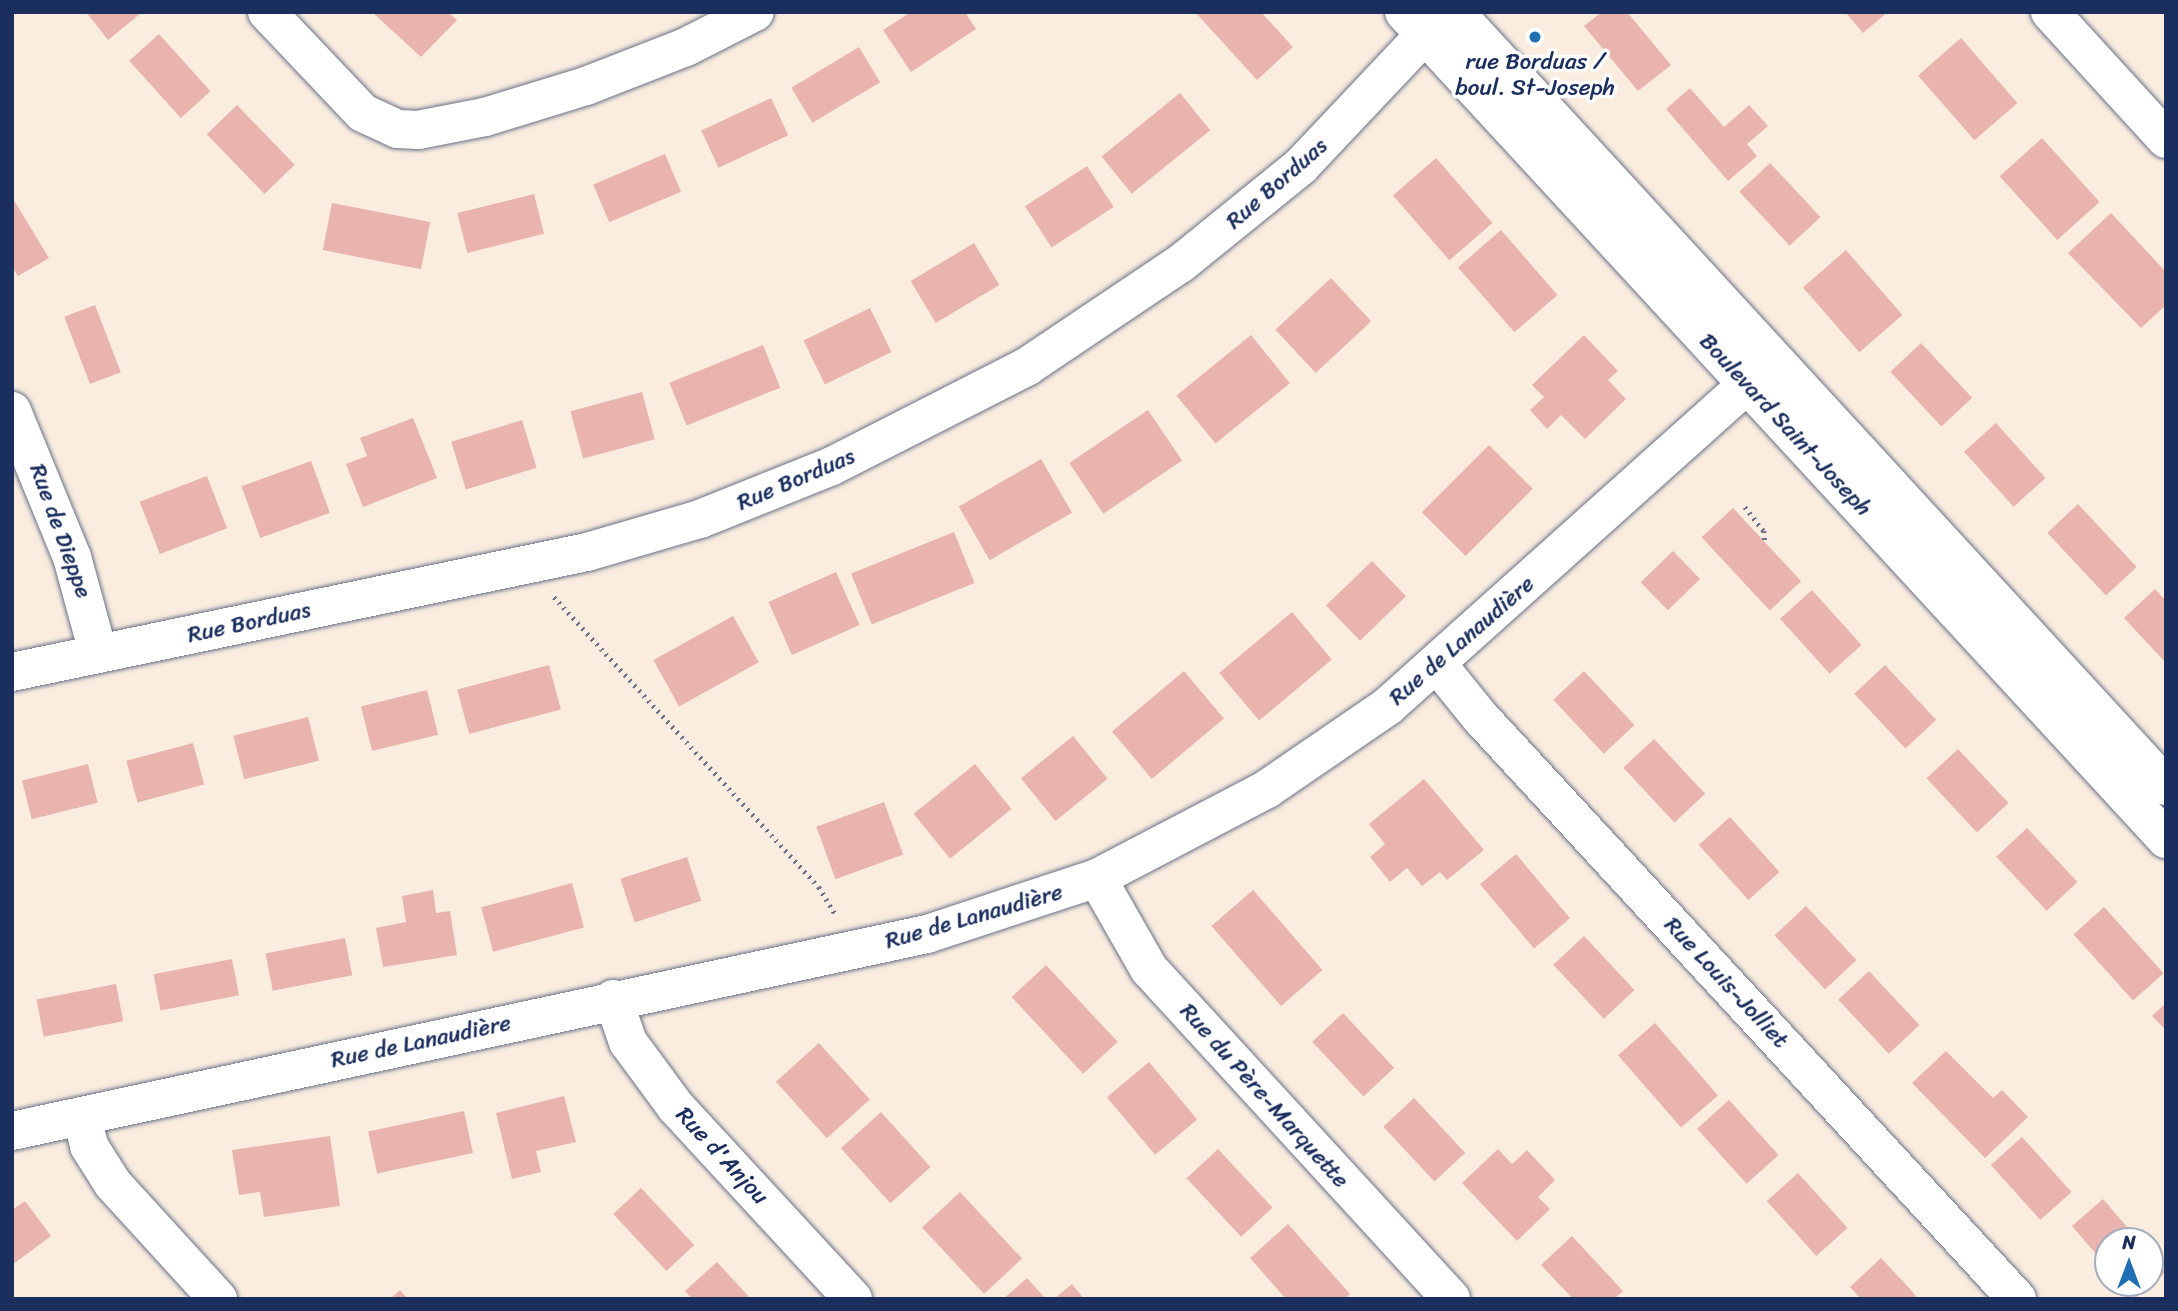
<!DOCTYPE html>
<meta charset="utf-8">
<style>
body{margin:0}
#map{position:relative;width:2178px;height:1311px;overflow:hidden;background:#faeddf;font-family:Sriracha,sans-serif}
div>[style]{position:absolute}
.building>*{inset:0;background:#e8b4ad;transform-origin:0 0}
.path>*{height:4.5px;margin-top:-2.25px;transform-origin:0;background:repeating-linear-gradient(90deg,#69728b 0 2px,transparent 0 7px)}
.roads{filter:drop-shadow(0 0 2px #69728b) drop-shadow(0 0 2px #69728b)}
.minor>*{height:38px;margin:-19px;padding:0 19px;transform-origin:19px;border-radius:19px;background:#fff}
.tertiary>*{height:38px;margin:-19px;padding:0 19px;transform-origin:19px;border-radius:19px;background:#fff}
.dots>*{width:19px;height:19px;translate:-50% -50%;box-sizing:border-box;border:4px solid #fff;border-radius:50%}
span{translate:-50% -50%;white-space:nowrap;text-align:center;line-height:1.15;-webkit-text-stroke:7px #fff;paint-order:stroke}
.poi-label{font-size:23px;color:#1b2f5e}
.street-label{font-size:23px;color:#1b2f5e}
.frame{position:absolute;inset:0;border:14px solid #1b2f5e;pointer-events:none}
.north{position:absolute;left:2094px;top:1227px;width:70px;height:70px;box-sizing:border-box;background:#fff;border:2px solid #a4acbf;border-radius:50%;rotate:0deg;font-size:19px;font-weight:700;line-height:28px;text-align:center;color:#1b2f5e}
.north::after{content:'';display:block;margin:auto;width:24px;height:32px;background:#1f6fb2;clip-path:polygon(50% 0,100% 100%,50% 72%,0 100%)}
</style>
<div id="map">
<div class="building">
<i style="clip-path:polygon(86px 12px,138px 12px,140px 14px,108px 40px)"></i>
<i style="clip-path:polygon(372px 12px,448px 12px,457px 20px,421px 57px)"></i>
<i style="clip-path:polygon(911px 12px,965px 12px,976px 29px,911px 72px,883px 30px)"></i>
<i style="clip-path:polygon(1195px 12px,1261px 12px,1293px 47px,1257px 80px)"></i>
<i style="clip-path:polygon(1602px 12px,1627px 12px,1671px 65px,1638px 91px,1584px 26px)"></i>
<i style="clip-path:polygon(1845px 12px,1888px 12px,1863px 33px)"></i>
<i style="left:159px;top:34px;width:77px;height:40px;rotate:48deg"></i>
<i style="left:1961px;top:38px;width:86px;height:57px;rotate:49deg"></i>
<i style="left:859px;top:47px;width:41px;height:79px;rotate:59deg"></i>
<i style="clip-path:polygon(1690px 88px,1724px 127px,1749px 105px,1768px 126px,1747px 144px,1757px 156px,1728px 181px,1666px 109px)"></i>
<i style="left:1180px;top:93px;width:48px;height:101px;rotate:51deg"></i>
<i style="left:771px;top:98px;width:41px;height:77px;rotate:65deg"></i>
<i style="left:237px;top:105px;width:83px;height:42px;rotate:46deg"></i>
<i style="left:2042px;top:138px;width:86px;height:57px;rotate:48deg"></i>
<i style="left:665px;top:154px;width:41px;height:78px;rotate:67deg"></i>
<i style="left:1436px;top:158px;width:86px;height:57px;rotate:49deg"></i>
<i style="left:1770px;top:163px;width:74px;height:42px;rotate:47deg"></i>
<i style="left:1087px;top:166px;width:49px;height:74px;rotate:57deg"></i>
<i style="left:534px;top:194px;width:41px;height:79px;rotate:76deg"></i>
<i style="clip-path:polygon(12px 197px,49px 258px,18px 276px,12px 267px)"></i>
<i style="left:332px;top:203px;width:100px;height:48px;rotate:11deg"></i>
<i style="clip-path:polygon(2111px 213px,2166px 272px,2166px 305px,2141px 328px,2068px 253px)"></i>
<i style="left:1501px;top:230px;width:86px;height:57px;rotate:49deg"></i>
<i style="left:974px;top:243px;width:49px;height:74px;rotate:59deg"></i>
<i style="left:1846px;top:250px;width:86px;height:57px;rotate:49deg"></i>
<i style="left:1331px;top:278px;width:59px;height:76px;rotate:47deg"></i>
<i style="left:95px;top:305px;width:72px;height:33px;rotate:69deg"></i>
<i style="left:870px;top:308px;width:49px;height:74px;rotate:64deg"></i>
<i style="left:1251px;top:335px;width:62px;height:96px;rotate:51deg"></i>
<i style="clip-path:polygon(1584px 335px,1618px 371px,1608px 380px,1626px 399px,1585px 439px,1561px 415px,1547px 429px,1530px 410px,1544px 397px,1532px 385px)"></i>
<i style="left:1921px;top:343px;width:75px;height:42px;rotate:47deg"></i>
<i style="left:763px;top:345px;width:46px;height:101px;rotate:68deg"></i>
<i style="left:642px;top:392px;width:49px;height:74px;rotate:75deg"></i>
<i style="left:1148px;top:410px;width:61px;height:95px;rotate:56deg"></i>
<i style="clip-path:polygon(413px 418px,437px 478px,363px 507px,346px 464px,367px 456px,360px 438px)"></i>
<i style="left:522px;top:420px;width:50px;height:74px;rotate:73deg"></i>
<i style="left:1996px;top:423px;width:74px;height:43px;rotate:48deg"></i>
<i style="left:1489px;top:445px;width:62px;height:95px;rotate:45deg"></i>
<i style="left:1041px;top:459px;width:62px;height:95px;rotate:60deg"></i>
<i style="left:311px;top:461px;width:55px;height:74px;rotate:70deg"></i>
<i style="left:207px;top:476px;width:56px;height:72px;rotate:69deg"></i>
<i style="left:2078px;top:504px;width:86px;height:42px;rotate:47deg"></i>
<i style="left:1733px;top:508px;width:100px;height:43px;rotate:47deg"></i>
<i style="left:954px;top:532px;width:55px;height:111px;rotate:68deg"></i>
<i style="left:1673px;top:551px;width:39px;height:45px;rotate:46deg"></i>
<i style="left:1372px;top:561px;width:49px;height:64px;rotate:46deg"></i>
<i style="left:836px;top:572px;width:58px;height:74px;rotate:66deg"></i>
<i style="clip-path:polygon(2155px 589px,2166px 601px,2166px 663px,2124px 618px)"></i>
<i style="left:1812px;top:590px;width:74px;height:43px;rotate:48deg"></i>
<i style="left:1292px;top:612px;width:62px;height:95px;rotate:50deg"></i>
<i style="left:733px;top:616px;width:53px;height:91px;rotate:61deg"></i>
<i style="left:549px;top:665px;width:46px;height:95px;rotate:75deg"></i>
<i style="left:1885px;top:665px;width:75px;height:42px;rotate:47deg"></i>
<i style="left:1184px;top:671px;width:62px;height:94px;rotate:50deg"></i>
<i style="left:1584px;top:671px;width:74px;height:42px;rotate:47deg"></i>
<i style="left:427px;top:690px;width:46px;height:68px;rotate:76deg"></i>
<i style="left:308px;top:717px;width:45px;height:77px;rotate:76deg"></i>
<i style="left:1073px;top:736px;width:55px;height:67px;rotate:51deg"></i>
<i style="left:1654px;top:739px;width:75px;height:42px;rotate:47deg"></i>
<i style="left:193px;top:743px;width:43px;height:69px;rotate:75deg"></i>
<i style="left:1958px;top:749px;width:74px;height:43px;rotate:47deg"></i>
<i style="left:88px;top:764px;width:40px;height:68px;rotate:76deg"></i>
<i style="left:975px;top:764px;width:58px;height:79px;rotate:51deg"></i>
<i style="clip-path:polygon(1424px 779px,1484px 850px,1447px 880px,1440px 872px,1422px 886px,1407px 868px,1390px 882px,1370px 857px,1385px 844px,1369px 824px)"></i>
<i style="left:884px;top:802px;width:56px;height:72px;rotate:70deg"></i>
<i style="left:1730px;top:817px;width:74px;height:42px;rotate:48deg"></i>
<i style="left:2027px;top:828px;width:74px;height:42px;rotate:47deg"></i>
<i style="left:1516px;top:854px;width:84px;height:47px;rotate:50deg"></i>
<i style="left:687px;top:857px;width:46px;height:70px;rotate:72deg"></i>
<i style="left:572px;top:883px;width:46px;height:94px;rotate:75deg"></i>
<i style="clip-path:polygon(433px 890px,436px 913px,450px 911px,457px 955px,383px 967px,376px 928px,406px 922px,402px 896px)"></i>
<i style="left:1253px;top:890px;width:106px;height:55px;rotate:49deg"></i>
<i style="left:1806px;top:906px;width:74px;height:43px;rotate:47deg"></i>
<i style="left:2104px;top:907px;width:89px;height:41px;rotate:48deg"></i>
<i style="left:1584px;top:936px;width:74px;height:42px;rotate:47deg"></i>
<i style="left:345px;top:938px;width:38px;height:81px;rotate:79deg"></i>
<i style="left:232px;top:959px;width:37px;height:80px;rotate:79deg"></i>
<i style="left:1046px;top:965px;width:105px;height:47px;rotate:47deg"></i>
<i style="left:1869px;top:971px;width:74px;height:42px;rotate:47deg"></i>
<i style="left:116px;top:984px;width:38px;height:81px;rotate:79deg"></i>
<i style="clip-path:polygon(2166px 1003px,2166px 1030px,2152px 1016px)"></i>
<i style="left:1343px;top:1013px;width:75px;height:42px;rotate:47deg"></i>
<i style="left:1655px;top:1023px;width:96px;height:49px;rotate:49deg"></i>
<i style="left:819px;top:1043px;width:76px;height:58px;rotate:48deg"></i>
<i style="clip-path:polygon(1946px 1051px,1993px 1098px,2002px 1090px,2028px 1117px,1985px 1158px,1912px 1083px)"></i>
<i style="left:1149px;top:1062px;width:75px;height:55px;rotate:50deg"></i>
<i style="clip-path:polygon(564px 1096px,576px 1142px,536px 1151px,541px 1172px,512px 1179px,496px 1113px)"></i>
<i style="left:1414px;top:1098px;width:75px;height:42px;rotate:47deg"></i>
<i style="left:1729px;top:1100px;width:74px;height:43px;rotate:48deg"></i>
<i style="left:464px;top:1111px;width:43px;height:98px;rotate:78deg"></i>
<i style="left:881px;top:1112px;width:74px;height:54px;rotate:48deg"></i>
<i style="clip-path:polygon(330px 1136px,340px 1206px,264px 1217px,260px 1192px,239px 1195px,232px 1150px)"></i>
<i style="left:2022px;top:1137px;width:74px;height:42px;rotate:48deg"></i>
<i style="left:1218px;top:1149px;width:80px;height:43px;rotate:47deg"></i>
<i style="clip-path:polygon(1498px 1149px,1512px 1164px,1527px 1150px,1555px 1180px,1538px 1197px,1550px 1209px,1517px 1241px,1462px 1183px)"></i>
<i style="left:1798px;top:1173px;width:74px;height:42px;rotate:48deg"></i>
<i style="left:641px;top:1188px;width:78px;height:38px;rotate:47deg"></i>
<i style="left:960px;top:1192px;width:91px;height:52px;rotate:47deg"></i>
<i style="clip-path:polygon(2103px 1199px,2139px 1241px,2108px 1241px,2108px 1268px,2072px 1226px)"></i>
<i style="clip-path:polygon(25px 1201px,51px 1236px,12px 1265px,12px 1210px)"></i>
<i style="clip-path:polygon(1288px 1224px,1350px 1294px,1345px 1299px,1286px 1299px,1250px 1258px)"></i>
<i style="clip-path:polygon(1572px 1236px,1623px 1291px,1614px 1299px,1573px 1299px,1541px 1265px)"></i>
<i style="clip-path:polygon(2150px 1253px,2166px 1272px,2135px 1298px,2121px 1283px,2150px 1283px)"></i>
<i style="clip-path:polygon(1881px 1258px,1911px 1290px,1918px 1299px,1861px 1299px,1850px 1287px)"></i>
<i style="clip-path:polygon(717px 1262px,751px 1299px,692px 1299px,685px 1291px)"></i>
<i style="clip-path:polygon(1027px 1278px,1046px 1299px,1003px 1299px)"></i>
<i style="clip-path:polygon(1072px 1284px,1084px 1299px,1054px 1299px)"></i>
<i style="clip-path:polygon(400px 1290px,408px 1299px,390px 1299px)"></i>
</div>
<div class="path">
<i style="left:1745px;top:507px;width:31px;rotate:52deg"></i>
<i style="left:1764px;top:531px;width:12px;rotate:85deg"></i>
<i style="left:554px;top:597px;width:393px;rotate:47.6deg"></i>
<i style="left:819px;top:887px;width:33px;rotate:59deg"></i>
</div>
<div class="roads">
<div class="minor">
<i style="left:267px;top:12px;width:139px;rotate:46.5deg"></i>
<i style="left:363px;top:113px;width:38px;rotate:25deg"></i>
<i style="left:398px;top:129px;width:20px;rotate:3deg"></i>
<i style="left:418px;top:130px;width:68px;rotate:-11deg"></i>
<i style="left:485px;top:117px;width:106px;rotate:-17.1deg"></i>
<i style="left:586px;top:86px;width:107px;rotate:-21.3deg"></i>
<i style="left:686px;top:47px;width:77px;rotate:-26.9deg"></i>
<i style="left:2050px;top:12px;width:172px;rotate:47.6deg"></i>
<i style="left:12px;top:411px;width:158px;rotate:67.7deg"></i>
<i style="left:72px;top:557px;width:99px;rotate:74.8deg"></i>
<i style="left:1438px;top:665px;width:67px;rotate:51.1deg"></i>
<i style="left:1480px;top:717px;width:792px;rotate:47.3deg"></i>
<i style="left:12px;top:672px;width:587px;rotate:-11.79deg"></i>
<i style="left:587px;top:552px;width:118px;rotate:-16.3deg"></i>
<i style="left:700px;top:519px;width:142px;rotate:-21.9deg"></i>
<i style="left:832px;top:466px;width:220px;rotate:-27deg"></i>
<i style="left:1028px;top:366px;width:183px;rotate:-33.9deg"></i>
<i style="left:1180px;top:264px;width:156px;rotate:-39deg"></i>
<i style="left:1301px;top:166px;width:212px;rotate:-46.7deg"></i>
<i style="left:1097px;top:878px;width:105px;rotate:60.3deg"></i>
<i style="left:1149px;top:969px;width:447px;rotate:47.5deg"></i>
<i style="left:613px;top:999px;width:46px;rotate:70.8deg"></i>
<i style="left:628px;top:1042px;width:81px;rotate:53.6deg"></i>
<i style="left:676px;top:1107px;width:261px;rotate:47.3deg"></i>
<i style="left:82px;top:1117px;width:30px;rotate:76deg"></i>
<i style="left:89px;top:1146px;width:45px;rotate:57.7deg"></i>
<i style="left:113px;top:1184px;width:156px;rotate:47.6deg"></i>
<i style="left:12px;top:1131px;width:936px;rotate:-12.15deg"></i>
<i style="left:927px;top:934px;width:179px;rotate:-18.2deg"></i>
<i style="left:1097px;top:878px;width:192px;rotate:-27.6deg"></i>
<i style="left:1267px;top:789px;width:147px;rotate:-34.4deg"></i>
<i style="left:1388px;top:706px;width:514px;rotate:-41.85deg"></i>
</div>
<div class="tertiary">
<i style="left:1404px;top:12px;width:1125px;rotate:47.34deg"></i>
<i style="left:1455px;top:12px;width:1051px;rotate:47.43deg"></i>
</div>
</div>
<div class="dots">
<i style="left:1535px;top:37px;background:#1f6fb2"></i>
</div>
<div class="poi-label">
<span style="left:1535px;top:75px">rue Borduas /<br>boul. St-Joseph</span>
</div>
<div class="street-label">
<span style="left:1277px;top:184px;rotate:-41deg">Rue Borduas</span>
<span style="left:1785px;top:425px;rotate:47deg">Boulevard Saint-Joseph</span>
<span style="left:796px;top:480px;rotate:-23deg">Rue Borduas</span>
<span style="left:60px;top:531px;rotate:70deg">Rue de Dieppe</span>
<span style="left:249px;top:623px;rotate:-12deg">Rue Borduas</span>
<span style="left:1462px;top:641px;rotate:-41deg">Rue de Lanaudière</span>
<span style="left:974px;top:917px;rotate:-16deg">Rue de Lanaudière</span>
<span style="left:1726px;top:983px;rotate:47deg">Rue Louis-Jolliet</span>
<span style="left:421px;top:1042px;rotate:-12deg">Rue de Lanaudière</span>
<span style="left:1264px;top:1096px;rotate:48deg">Rue du Père-Marquette</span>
<span style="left:722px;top:1156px;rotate:47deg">Rue d'Anjou</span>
</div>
<div class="frame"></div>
<div class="north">N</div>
</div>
